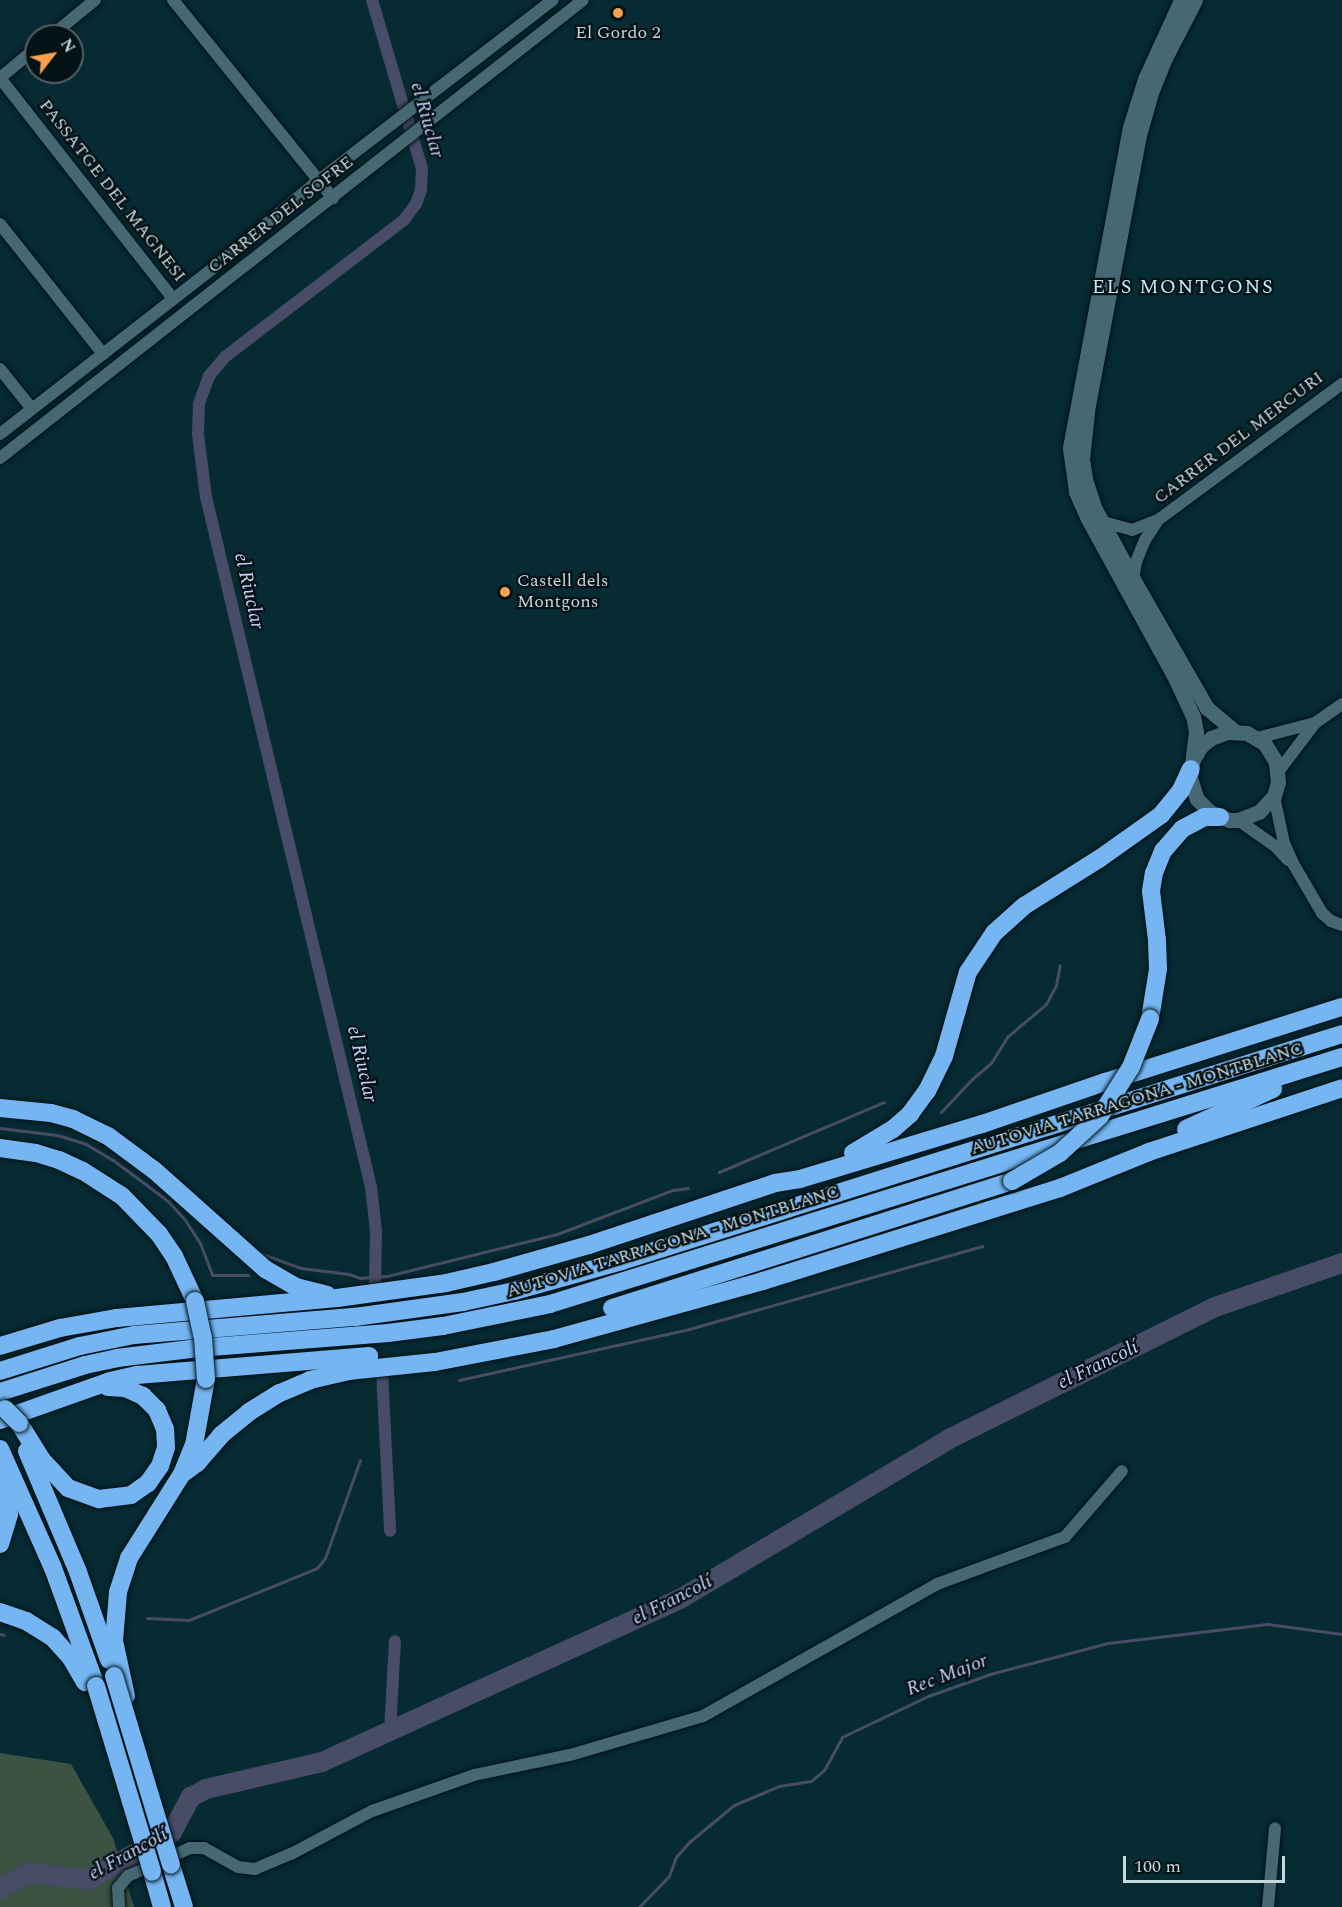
<!DOCTYPE html>
<meta charset="utf-8">
<style>
body{margin:0}
#map{position:relative;width:1342px;height:1907px;overflow:hidden;background:#062b33;font-family:Spectral,serif}
div>[style]{position:absolute}
.green>*{inset:0;background:#3c5243}
.stream>*{height:3px;margin:-1.5px;padding:0 1.5px;transform-origin:1.5px;border-radius:1.5px;background:#484c67}
.canal>*{height:12px;margin:-6px;padding:0 6px;transform-origin:6px;border-radius:6px;background:#484c67}
.river>*{height:20px;margin:-10px;padding:0 10px;transform-origin:10px;border-radius:10px;background:#484c67}
.roads{filter:drop-shadow(0 0 2px #001218) drop-shadow(0 0 2px #001218)}
.minor>*{height:12px;margin:-6px;padding:0 6px;transform-origin:6px;border-radius:6px;background:#456872}
.secondary>*{height:15px;margin:-7.5px;padding:0 7.5px;transform-origin:7.5px;border-radius:7.5px;background:#456872}
.motorway>*{height:18px;margin:-9px;padding:0 9px;transform-origin:9px;border-radius:9px;background:#75b5f1}
.bridges{filter:drop-shadow(0 0 2px #001218) drop-shadow(0 0 2px #001218)}
.motorway-bridge>*{height:18px;margin:-9px;padding:0 9px;transform-origin:9px;border-radius:9px;background:#75b5f1}
.dots>*{width:16px;height:16px;translate:-50% -50%;box-sizing:border-box;border:3px solid #041115;border-radius:50%}
span{translate:-50% -50%;white-space:nowrap;text-align:center;line-height:1.15;-webkit-text-stroke:4.5px #041115;paint-order:stroke}
.poi-label{font-size:18px;color:#c5d8dd}
.left{translate:0 -50%;text-align:left}
.street-label{font-size:18px;color:#c5d8dd}
.water-label{font-size:20px;color:#c9cffb;font-style:italic}
.neighbourhood-label{font-size:20px;color:#c5ebf6;letter-spacing:1.5px}
.north{position:absolute;left:24px;top:24px;width:60px;height:60px;box-sizing:border-box;background:#041115;border:2px solid #516165;border-radius:50%;rotate:59deg;font-size:16px;font-weight:700;line-height:24px;text-align:center;color:#c5d8dd}
.north::after{content:'';display:block;margin:auto;width:21px;height:27px;background:#fa9f4e;clip-path:polygon(50% 0,100% 100%,50% 72%,0 100%)}
.scale{position:absolute;left:1123px;top:1856px;width:162px;height:27px;box-sizing:border-box;border:3px solid #c5d8dd;border-top:0;padding-left:8px;font-size:18px;line-height:21px;white-space:nowrap;color:#c5d8dd;-webkit-text-stroke:4px #041115;paint-order:stroke}
</style>
<div id="map">
<div class="green">
<i style="clip-path:polygon(0 1753px,71px 1764px,113px 1838px,134px 1907px,0 1907px)"></i>
</div>
<div class="stream">
<i style="left:941px;top:1112px;width:45px;rotate:-46.8deg"></i>
<i style="left:972px;top:1079px;width:25px;rotate:-40deg"></i>
<i style="left:991px;top:1063px;width:31px;rotate:-58deg"></i>
<i style="left:1007px;top:1037px;width:51px;rotate:-40.2deg"></i>
<i style="left:1046px;top:1004px;width:21px;rotate:-62deg"></i>
<i style="left:1056px;top:985px;width:20px;rotate:-79deg"></i>
<i style="left:0;top:1128px;width:57px;rotate:7deg"></i>
<i style="left:57px;top:1135px;width:30px;rotate:17deg"></i>
<i style="left:86px;top:1144px;width:31px;rotate:31deg"></i>
<i style="left:113px;top:1160px;width:69px;rotate:36.7deg"></i>
<i style="left:168px;top:1201px;width:25px;rotate:48deg"></i>
<i style="left:185px;top:1220px;width:27px;rotate:57deg"></i>
<i style="left:200px;top:1243px;width:34px;rotate:69deg"></i>
<i style="left:212px;top:1275px;width:36px"></i>
<i style="left:719px;top:1172px;width:179px;rotate:-23deg"></i>
<i style="left:262px;top:1254px;width:41px;rotate:19.7deg"></i>
<i style="left:301px;top:1268px;width:48px;rotate:7.1deg"></i>
<i style="left:349px;top:1274px;width:12px;rotate:20deg"></i>
<i style="left:360px;top:1278px;width:27px;rotate:-4deg"></i>
<i style="left:387px;top:1276px;width:175px;rotate:-13.9deg"></i>
<i style="left:557px;top:1234px;width:124px;rotate:-20.8deg"></i>
<i style="left:673px;top:1190px;width:15px;rotate:-8deg"></i>
<i style="left:459px;top:1380px;width:236px;rotate:-12.5deg"></i>
<i style="left:689px;top:1329px;width:305px;rotate:-15.8deg"></i>
<i style="left:147px;top:1618px;width:42px;rotate:2.7deg"></i>
<i style="left:189px;top:1620px;width:138px;rotate:-22.1deg"></i>
<i style="left:317px;top:1568px;width:13px;rotate:-51deg"></i>
<i style="left:325px;top:1558px;width:104px;rotate:-70.3deg"></i>
<i style="left:0;top:1634px;width:4px;rotate:14deg"></i>
<i style="left:639px;top:1907px;width:43px;rotate:-45.9deg"></i>
<i style="left:669px;top:1876px;width:20px;rotate:-70deg"></i>
<i style="left:676px;top:1857px;width:18px;rotate:-49deg"></i>
<i style="left:688px;top:1843px;width:60px;rotate:-39.6deg"></i>
<i style="left:734px;top:1805px;width:49px;rotate:-22.9deg"></i>
<i style="left:779px;top:1786px;width:32px;rotate:-9deg"></i>
<i style="left:811px;top:1781px;width:17px;rotate:-40deg"></i>
<i style="left:824px;top:1770px;width:38px;rotate:-61deg"></i>
<i style="left:842px;top:1737px;width:95px;rotate:-25.5deg"></i>
<i style="left:928px;top:1696px;width:66px;rotate:-19.5deg"></i>
<i style="left:990px;top:1674px;width:122px;rotate:-14.7deg"></i>
<i style="left:1108px;top:1643px;width:160px;rotate:-6.8deg"></i>
<i style="left:1267px;top:1624px;width:76px;rotate:7.6deg"></i>
</div>
<div class="canal">
<i style="left:372px;top:0;width:176px;rotate:73.5deg"></i>
<i style="left:422px;top:169px;width:21px;rotate:93deg"></i>
<i style="left:421px;top:190px;width:15px;rotate:110deg"></i>
<i style="left:416px;top:204px;width:20px;rotate:127deg"></i>
<i style="left:404px;top:220px;width:225px;rotate:142.6deg"></i>
<i style="left:225px;top:357px;width:25px;rotate:130deg"></i>
<i style="left:209px;top:376px;width:30px;rotate:110deg"></i>
<i style="left:199px;top:404px;width:30px;rotate:92deg"></i>
<i style="left:198px;top:434px;width:64px;rotate:82.8deg"></i>
<i style="left:206px;top:497px;width:709px;rotate:76.55deg"></i>
<i style="left:371px;top:1187px;width:44px;rotate:83.5deg"></i>
<i style="left:376px;top:1231px;width:55px;rotate:91deg"></i>
<i style="left:382px;top:1371px;width:160px;rotate:87.1deg"></i>
<i style="left:390px;top:1732px;width:91px;rotate:-86.9deg"></i>
</div>
<div class="river">
<i style="left:0;top:1889px;width:32px;rotate:-30deg"></i>
<i style="left:28px;top:1873px;width:61px;rotate:6.5deg"></i>
<i style="left:89px;top:1880px;width:96px;rotate:-30deg"></i>
<i style="left:172px;top:1832px;width:40px;rotate:-62deg"></i>
<i style="left:191px;top:1797px;width:17px;rotate:-28deg"></i>
<i style="left:206px;top:1789px;width:119px;rotate:-13.1deg"></i>
<i style="left:322px;top:1762px;width:393px;rotate:-24.5deg"></i>
<i style="left:680px;top:1599px;width:313px;rotate:-30.7deg"></i>
<i style="left:949px;top:1439px;width:297px;rotate:-26.4deg"></i>
<i style="left:1215px;top:1307px;width:134px;rotate:-19.1deg"></i>
</div>
<div class="roads">
<div class="minor">
<i style="left:173px;top:0;width:255px;rotate:51.1deg"></i>
<i style="left:51px;top:36px;width:57px;rotate:-39.3deg"></i>
<i style="left:0;top:78px;width:281px;rotate:51.9deg"></i>
<i style="left:0;top:78px;width:47px;rotate:-39.8deg"></i>
<i style="left:0;top:224px;width:166px;rotate:51.6deg"></i>
<i style="left:0;top:369px;width:51px;rotate:51.3deg"></i>
<i style="left:0;top:434px;width:274px;rotate:-37.9deg"></i>
<i style="left:216px;top:266px;width:134px;rotate:-39.9deg"></i>
<i style="left:319px;top:180px;width:295px;rotate:-37.6deg"></i>
<i style="left:0;top:458px;width:741px;rotate:-38.15deg"></i>
<i style="left:1103px;top:522px;width:30px;rotate:15deg"></i>
<i style="left:1132px;top:530px;width:28px;rotate:-21deg"></i>
<i style="left:1158px;top:520px;width:229px;rotate:-36.5deg"></i>
<i style="left:1133px;top:579px;width:17px;rotate:-80deg"></i>
<i style="left:1136px;top:562px;width:24px;rotate:-68deg"></i>
<i style="left:1145px;top:540px;width:24px;rotate:-57deg"></i>
<i style="left:1257px;top:738px;width:60px;rotate:-14.5deg"></i>
<i style="left:1278px;top:772px;width:61px;rotate:-52.9deg"></i>
<i style="left:1315px;top:723px;width:33px;rotate:-35deg"></i>
<i style="left:1274px;top:796px;width:48px;rotate:78deg"></i>
<i style="left:1284px;top:843px;width:24px;rotate:66deg"></i>
<i style="left:1294px;top:865px;width:56px;rotate:59.7deg"></i>
<i style="left:1322px;top:913px;width:12px;rotate:42deg"></i>
<i style="left:1331px;top:921px;width:12px;rotate:20deg"></i>
<i style="left:1238px;top:820px;width:45px;rotate:35.1deg"></i>
<i style="left:1275px;top:846px;width:19px;rotate:47deg"></i>
<i style="left:119px;top:1907px;width:19px;rotate:-93deg"></i>
<i style="left:118px;top:1888px;width:16px;rotate:-50deg"></i>
<i style="left:128px;top:1876px;width:68px;rotate:-24.3deg"></i>
<i style="left:190px;top:1848px;width:14px"></i>
<i style="left:204px;top:1848px;width:39px;rotate:29deg"></i>
<i style="left:238px;top:1867px;width:17px;rotate:7deg"></i>
<i style="left:255px;top:1869px;width:39px;rotate:-23deg"></i>
<i style="left:291px;top:1854px;width:92px;rotate:-28deg"></i>
<i style="left:372px;top:1811px;width:108px;rotate:-19.4deg"></i>
<i style="left:474px;top:1775px;width:98px;rotate:-11.8deg"></i>
<i style="left:570px;top:1755px;width:139px;rotate:-16.3deg"></i>
<i style="left:703px;top:1716px;width:269px;rotate:-29.4deg"></i>
<i style="left:937px;top:1584px;width:136px;rotate:-20.2deg"></i>
<i style="left:1065px;top:1537px;width:87px;rotate:-49.2deg"></i>
<i style="left:1268px;top:1907px;width:79px;rotate:-84.9deg"></i>
</div>
<div class="secondary">
<i style="left:1181px;top:0;width:87px;rotate:114.5deg"></i>
<i style="left:1145px;top:79px;width:50px;rotate:107.4deg"></i>
<i style="left:1130px;top:127px;width:327px;rotate:100.6deg"></i>
<i style="left:1070px;top:448px;width:44px;rotate:82.2deg"></i>
<i style="left:1076px;top:492px;width:30px;rotate:66deg"></i>
<i style="left:1088px;top:519px;width:183px;rotate:61.3deg"></i>
<i style="left:1176px;top:680px;width:40px;rotate:65deg"></i>
<i style="left:1193px;top:716px;width:16px;rotate:79deg"></i>
<i style="left:1196px;top:732px;width:46px;rotate:97.4deg"></i>
<i style="left:1190px;top:778px;width:22px;rotate:72deg"></i>
<i style="left:1197px;top:799px;width:18px;rotate:45deg"></i>
<i style="left:1210px;top:812px;width:21px;rotate:23deg"></i>
<i style="left:1229px;top:820px;width:9px"></i>
<i style="left:1238px;top:820px;width:22px;rotate:-21deg"></i>
<i style="left:1259px;top:812px;width:22px;rotate:-47deg"></i>
<i style="left:1274px;top:796px;width:15px;rotate:-74deg"></i>
<i style="left:1278px;top:782px;width:20px;rotate:-96deg"></i>
<i style="left:1276px;top:762px;width:22px;rotate:-122deg"></i>
<i style="left:1264px;top:743px;width:20px;rotate:-150deg"></i>
<i style="left:1247px;top:733px;width:20px;rotate:-177deg"></i>
<i style="left:1227px;top:732px;width:17px;rotate:159deg"></i>
<i style="left:1211px;top:738px;width:13px;rotate:141deg"></i>
<i style="left:1201px;top:746px;width:16px;rotate:120deg"></i>
<i style="left:1195px;top:0;width:65px;rotate:117.3deg"></i>
<i style="left:1165px;top:58px;width:38px;rotate:112deg"></i>
<i style="left:1151px;top:93px;width:44px;rotate:105.9deg"></i>
<i style="left:1139px;top:135px;width:274px;rotate:100.7deg"></i>
<i style="left:1088px;top:404px;width:55px;rotate:96.2deg"></i>
<i style="left:1082px;top:459px;width:20px;rotate:81deg"></i>
<i style="left:1085px;top:479px;width:29px;rotate:72deg"></i>
<i style="left:1094px;top:507px;width:82px;rotate:61.6deg"></i>
<i style="left:1133px;top:579px;width:149px;rotate:60.2deg"></i>
<i style="left:1207px;top:708px;width:35px;rotate:40deg"></i>
</div>
<div class="motorway">
<i style="left:1150px;top:1019px;width:51px;rotate:-80.9deg"></i>
<i style="left:1158px;top:969px;width:29px;rotate:-92deg"></i>
<i style="left:1157px;top:940px;width:49px;rotate:-97deg"></i>
<i style="left:1151px;top:891px;width:18px;rotate:-81deg"></i>
<i style="left:1154px;top:873px;width:24px;rotate:-68deg"></i>
<i style="left:1163px;top:851px;width:29px;rotate:-49deg"></i>
<i style="left:1182px;top:829px;width:26px;rotate:-28deg"></i>
<i style="left:1205px;top:817px;width:15px"></i>
<i style="left:0;top:1108px;width:51px;rotate:5.6deg"></i>
<i style="left:51px;top:1113px;width:23px;rotate:15deg"></i>
<i style="left:73px;top:1119px;width:39px;rotate:26deg"></i>
<i style="left:108px;top:1136px;width:57px;rotate:36.5deg"></i>
<i style="left:154px;top:1170px;width:149px;rotate:41.7deg"></i>
<i style="left:265px;top:1269px;width:36px;rotate:30deg"></i>
<i style="left:296px;top:1287px;width:32px;rotate:14deg"></i>
<i style="left:1186px;top:1129px;width:96px;rotate:-24.7deg"></i>
<i style="left:0;top:1148px;width:36px;rotate:8deg"></i>
<i style="left:36px;top:1153px;width:24px;rotate:17deg"></i>
<i style="left:59px;top:1160px;width:26px;rotate:25deg"></i>
<i style="left:83px;top:1171px;width:46px;rotate:32.7deg"></i>
<i style="left:122px;top:1196px;width:53px;rotate:45.8deg"></i>
<i style="left:159px;top:1234px;width:27px;rotate:56deg"></i>
<i style="left:174px;top:1256px;width:50px;rotate:65deg"></i>
<i style="left:853px;top:1153px;width:47px;rotate:-31deg"></i>
<i style="left:893px;top:1129px;width:23px;rotate:-41deg"></i>
<i style="left:910px;top:1114px;width:29px;rotate:-54deg"></i>
<i style="left:927px;top:1091px;width:39px;rotate:-64deg"></i>
<i style="left:944px;top:1056px;width:87px;rotate:-74.1deg"></i>
<i style="left:968px;top:972px;width:47px;rotate:-56.3deg"></i>
<i style="left:994px;top:933px;width:40px;rotate:-42deg"></i>
<i style="left:1024px;top:906px;width:89px;rotate:-32.1deg"></i>
<i style="left:1099px;top:859px;width:76px;rotate:-35.4deg"></i>
<i style="left:1161px;top:815px;width:32px;rotate:-51deg"></i>
<i style="left:1181px;top:790px;width:23px;rotate:-65deg"></i>
<i style="left:612px;top:1308px;width:420px;rotate:-17.6deg"></i>
<i style="left:0;top:1346px;width:63px;rotate:-16.7deg"></i>
<i style="left:60px;top:1328px;width:58px;rotate:-10deg"></i>
<i style="left:117px;top:1318px;width:221px;rotate:-5.2deg"></i>
<i style="left:337px;top:1298px;width:110px;rotate:-7.8deg"></i>
<i style="left:446px;top:1283px;width:49px;rotate:-12.9deg"></i>
<i style="left:494px;top:1272px;width:99px;rotate:-15.9deg"></i>
<i style="left:589px;top:1245px;width:196px;rotate:-18.4deg"></i>
<i style="left:775px;top:1183px;width:25px;rotate:-9deg"></i>
<i style="left:800px;top:1179px;width:190px;rotate:-16.8deg"></i>
<i style="left:982px;top:1124px;width:130px;rotate:-18.9deg"></i>
<i style="left:1105px;top:1082px;width:249px;rotate:-17.6deg"></i>
<i style="left:0;top:1371px;width:84px;rotate:-17.4deg"></i>
<i style="left:80px;top:1346px;width:55px;rotate:-11.5deg"></i>
<i style="left:134px;top:1335px;width:222px;rotate:-4.7deg"></i>
<i style="left:355px;top:1317px;width:109px;rotate:-7.9deg"></i>
<i style="left:463px;top:1302px;width:52px;rotate:-12.2deg"></i>
<i style="left:514px;top:1291px;width:112px;rotate:-15.5deg"></i>
<i style="left:622px;top:1261px;width:755px;rotate:-17.5deg"></i>
<i style="left:0;top:1392px;width:89px;rotate:-17.6deg"></i>
<i style="left:85px;top:1365px;width:33px;rotate:-12deg"></i>
<i style="left:117px;top:1358px;width:82px;rotate:-7deg"></i>
<i style="left:198px;top:1348px;width:191px;rotate:-4.5deg"></i>
<i style="left:388px;top:1333px;width:55px;rotate:-7.3deg"></i>
<i style="left:443px;top:1326px;width:109px;rotate:-11.6deg"></i>
<i style="left:550px;top:1304px;width:830px;rotate:-17.32deg"></i>
<i style="left:0;top:1420px;width:117px;rotate:-19.5deg"></i>
<i style="left:110px;top:1381px;width:28px;rotate:-13deg"></i>
<i style="left:137px;top:1375px;width:233px;rotate:-4.7deg"></i>
<i style="left:19px;top:1423px;width:44px;rotate:58.1deg"></i>
<i style="left:42px;top:1460px;width:38px;rotate:47deg"></i>
<i style="left:68px;top:1488px;width:33px;rotate:20deg"></i>
<i style="left:99px;top:1499px;width:32px;rotate:-7deg"></i>
<i style="left:131px;top:1495px;width:21px;rotate:-35deg"></i>
<i style="left:148px;top:1483px;width:21px;rotate:-55deg"></i>
<i style="left:160px;top:1466px;width:20px;rotate:-72deg"></i>
<i style="left:166px;top:1447px;width:18px;rotate:-93deg"></i>
<i style="left:165px;top:1429px;width:21px;rotate:-113deg"></i>
<i style="left:157px;top:1410px;width:20px;rotate:-135deg"></i>
<i style="left:143px;top:1396px;width:20px;rotate:-156deg"></i>
<i style="left:125px;top:1388px;width:17px;rotate:-177deg"></i>
<i style="left:0;top:1449px;width:130px;rotate:66deg"></i>
<i style="left:53px;top:1568px;width:126px;rotate:70deg"></i>
<i style="left:27px;top:1451px;width:131px;rotate:67.1deg"></i>
<i style="left:78px;top:1572px;width:93px;rotate:70.6deg"></i>
<i style="left:182px;top:1474px;width:19px;rotate:-36deg"></i>
<i style="left:197px;top:1463px;width:37px;rotate:-49deg"></i>
<i style="left:221px;top:1435px;width:36px;rotate:-39deg"></i>
<i style="left:249px;top:1412px;width:36px;rotate:-32deg"></i>
<i style="left:280px;top:1393px;width:33px;rotate:-23deg"></i>
<i style="left:310px;top:1380px;width:39px;rotate:-13deg"></i>
<i style="left:348px;top:1371px;width:87px;rotate:-5.9deg"></i>
<i style="left:435px;top:1362px;width:121px;rotate:-10.9deg"></i>
<i style="left:554px;top:1339px;width:217px;rotate:-15.5deg"></i>
<i style="left:763px;top:1281px;width:311px;rotate:-17.4deg"></i>
<i style="left:1060px;top:1188px;width:96px;rotate:-22deg"></i>
<i style="left:1149px;top:1152px;width:203px;rotate:-18.3deg"></i>
<i style="left:0;top:1544px;width:31px;rotate:-73deg"></i>
<i style="left:9px;top:1514px;width:44px;rotate:-100.5deg"></i>
<i style="left:0;top:1612px;width:28px;rotate:19deg"></i>
<i style="left:26px;top:1621px;width:32px;rotate:32deg"></i>
<i style="left:53px;top:1638px;width:27px;rotate:48deg"></i>
<i style="left:71px;top:1658px;width:28px;rotate:60deg"></i>
<i style="left:126px;top:1696px;width:56px;rotate:-102.3deg"></i>
<i style="left:114px;top:1641px;width:49px;rotate:-85.3deg"></i>
<i style="left:118px;top:1592px;width:36px;rotate:-72deg"></i>
<i style="left:129px;top:1558px;width:99px;rotate:-57.8deg"></i>
<i style="left:182px;top:1474px;width:31px;rotate:-68deg"></i>
<i style="left:194px;top:1445px;width:67px;rotate:-79.7deg"></i>
<i style="left:171px;top:1865px;width:44px;rotate:72.8deg"></i>
<i style="left:152px;top:1872px;width:36px;rotate:74deg"></i>
</div>
</div>
<div class="bridges">
<div class="motorway-bridge">
<i style="left:1012px;top:1181px;width:56px;rotate:-30.3deg"></i>
<i style="left:1060px;top:1153px;width:54px;rotate:-42.8deg"></i>
<i style="left:1100px;top:1116px;width:58px;rotate:-57.7deg"></i>
<i style="left:1131px;top:1067px;width:52px;rotate:-68.4deg"></i>
<i style="left:195px;top:1301px;width:38px;rotate:78deg"></i>
<i style="left:203px;top:1338px;width:41px;rotate:85.8deg"></i>
<i style="left:5px;top:1409px;width:20px;rotate:45deg"></i>
<i style="left:114px;top:1676px;width:197px;rotate:73.2deg"></i>
<i style="left:96px;top:1686px;width:194px;rotate:73.2deg"></i>
</div>
</div>
<div class="dots">
<i style="left:618px;top:13px;background:#fa9f4e"></i>
<i style="left:505px;top:592px;background:#fa9f4e"></i>
</div>
<div class="poi-label">
<span style="left:618px;top:33px">El Gordo 2</span>
<span class="left" style="left:517px;top:592px">Castell dels<br>Montgons</span>
</div>
<div class="street-label">
<span style="left:112px;top:191px;rotate:52deg">PASSATGE DEL MAGNESI</span>
<span style="left:281px;top:215px;rotate:-38deg">CARRER DEL SOFRE</span>
<span style="left:1239px;top:438px;rotate:-37deg">CARRER DEL MERCURI</span>
<span style="left:1137px;top:1099px;rotate:-17deg">AUTOVIA TARRAGONA - MONTBLANC</span>
<span style="left:673px;top:1242px;rotate:-17deg">AUTOVIA TARRAGONA - MONTBLANC</span>
</div>
<div class="water-label">
<span style="left:427px;top:120px;rotate:74deg">el Riuclar</span>
<span style="left:249px;top:591px;rotate:77deg">el Riuclar</span>
<span style="left:362px;top:1064px;rotate:77deg">el Riuclar</span>
<span style="left:1098px;top:1365px;rotate:-26deg">el Francolí</span>
<span style="left:672px;top:1600px;rotate:-27deg">el Francolí</span>
<span style="left:947px;top:1675px;rotate:-21deg">Rec Major</span>
<span style="left:128px;top:1854px;rotate:-29deg">el Francolí</span>
</div>
<div class="neighbourhood-label">
<span style="left:1183px;top:287px">ELS MONTGONS</span>
</div>
<div class="north">N</div>
<div class="scale">100 m</div>
</div>
